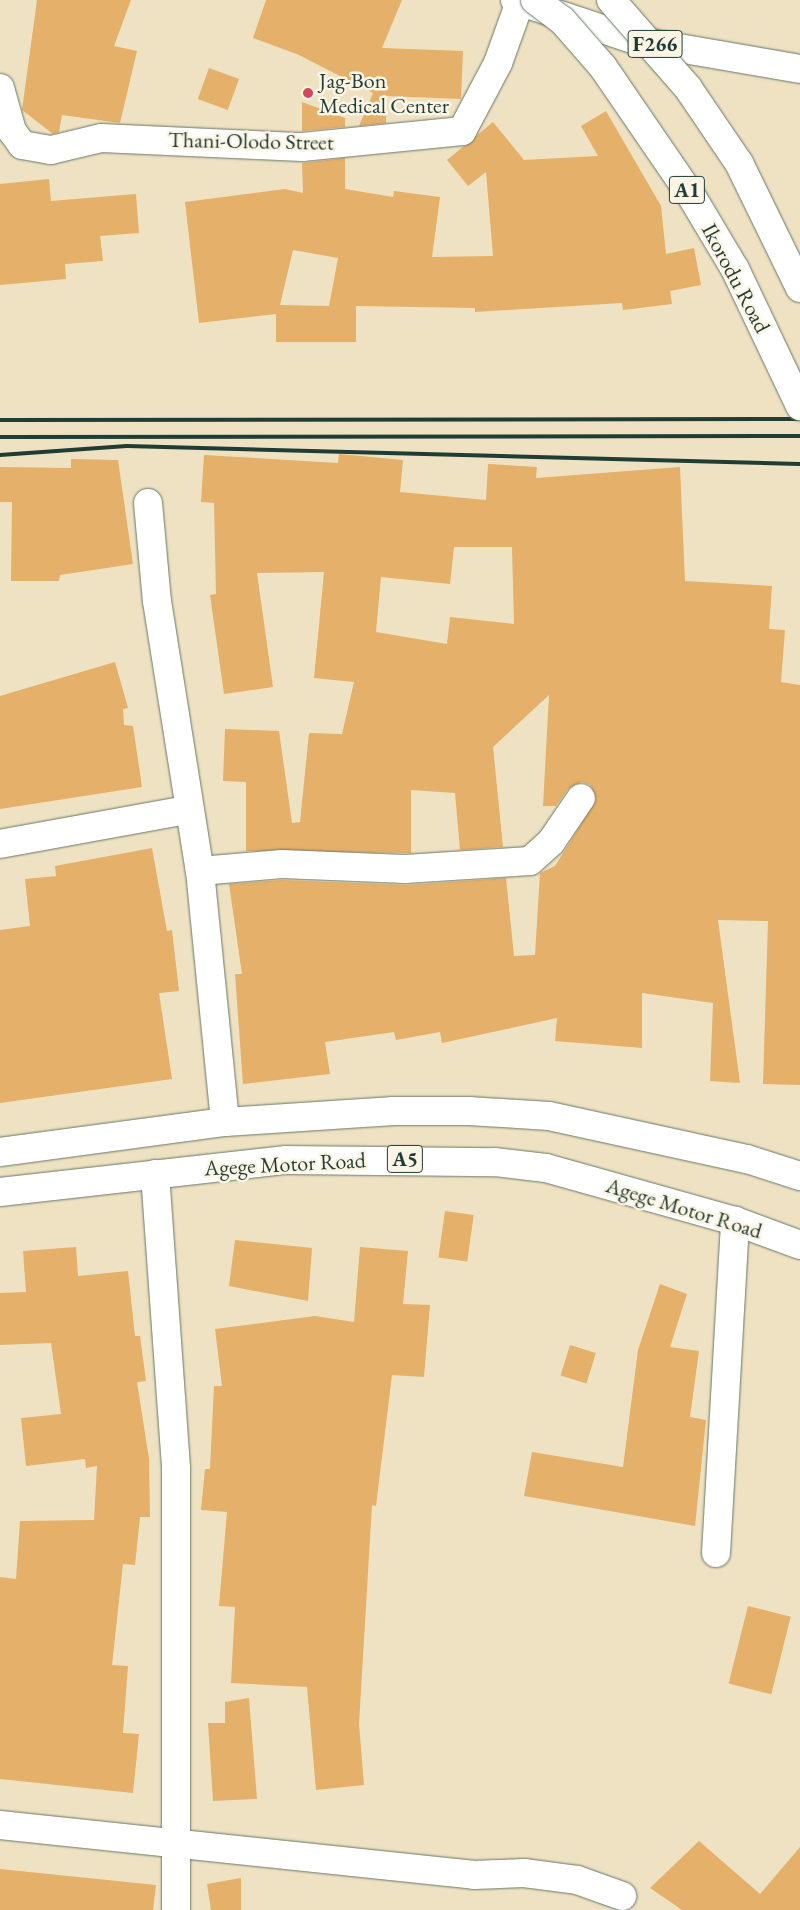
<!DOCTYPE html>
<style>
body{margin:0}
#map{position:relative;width:800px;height:1910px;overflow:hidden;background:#eee2c2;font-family:"EB Garamond",serif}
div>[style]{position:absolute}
.building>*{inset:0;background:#e5b06a;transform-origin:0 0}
.roads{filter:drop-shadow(0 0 1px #677766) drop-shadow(0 0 1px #677766)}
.minor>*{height:28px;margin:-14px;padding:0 14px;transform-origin:14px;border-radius:14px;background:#fff}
.major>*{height:28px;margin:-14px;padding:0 14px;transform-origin:14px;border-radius:14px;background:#fff}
.highway>*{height:28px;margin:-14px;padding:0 14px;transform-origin:14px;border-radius:14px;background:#fff}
.rail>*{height:4px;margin:-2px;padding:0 2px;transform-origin:2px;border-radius:2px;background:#1f3d34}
.bridges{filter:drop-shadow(0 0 1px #677766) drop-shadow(0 0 1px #677766)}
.highway-bridge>*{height:28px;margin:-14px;padding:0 14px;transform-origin:14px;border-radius:14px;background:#fff}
.dots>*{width:14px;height:14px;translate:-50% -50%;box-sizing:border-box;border:2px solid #fcf5e5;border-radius:50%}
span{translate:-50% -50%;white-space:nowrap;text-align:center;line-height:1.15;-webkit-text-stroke:5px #fcf5e5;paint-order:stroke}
.shield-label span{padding:1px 4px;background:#fcf5e5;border:1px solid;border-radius:4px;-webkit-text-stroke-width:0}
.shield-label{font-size:21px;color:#1f3d34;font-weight:700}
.poi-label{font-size:22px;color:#1f3d34}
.left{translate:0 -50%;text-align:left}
.street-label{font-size:22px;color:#1f3d34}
</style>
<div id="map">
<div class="building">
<i style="clip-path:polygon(37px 0,131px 0,114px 46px,137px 51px,120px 123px,62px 115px,59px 132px,53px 134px,22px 110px)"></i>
<i style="clip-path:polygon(266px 0,402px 0,382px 48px,463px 51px,461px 99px,386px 96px,386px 123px,359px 126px,373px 93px,299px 55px,253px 38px)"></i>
<i style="left:209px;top:68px;width:32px;height:33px;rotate:20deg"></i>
<i style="clip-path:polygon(302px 102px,345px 118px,345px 127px,302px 131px)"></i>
<i style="clip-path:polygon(evenodd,606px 111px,661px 206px,666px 254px,694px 248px,701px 285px,670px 291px,672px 304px,623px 310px,622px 303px,475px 312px,475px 308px,356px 306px,356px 342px,276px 342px,276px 314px,199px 323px,185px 202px,285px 189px,303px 193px,302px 163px,345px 158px,345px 189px,393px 197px,394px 191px,440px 197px,432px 257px,493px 256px,486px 172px,468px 186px,447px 160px,493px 122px,524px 160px,598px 156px,581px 126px,606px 111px,293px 250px,338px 258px,329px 306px,280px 305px,293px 250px)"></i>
<i style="clip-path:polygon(49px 179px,51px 201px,136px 194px,139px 233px,100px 236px,103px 261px,65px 264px,66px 279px,0 285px,0 184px)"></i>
<i style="clip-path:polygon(evenodd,339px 454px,403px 460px,400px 492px,486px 500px,488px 464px,537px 467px,536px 478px,680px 467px,685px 581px,772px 586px,769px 629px,785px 630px,781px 682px,800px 685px,800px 1085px,763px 1084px,768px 921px,718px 920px,740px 1083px,710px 1081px,713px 1003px,642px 993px,642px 1048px,555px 1041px,557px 1018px,442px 1043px,440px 1032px,396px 1040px,394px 1032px,325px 1042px,330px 1074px,243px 1084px,235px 974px,242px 974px,229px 884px,282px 880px,406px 885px,506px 878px,514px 956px,535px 955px,540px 873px,555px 866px,596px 800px,590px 785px,582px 782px,568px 789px,556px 806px,543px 806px,549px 695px,493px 747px,503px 847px,460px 850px,455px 793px,411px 790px,411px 853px,246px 851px,246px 782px,223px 781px,225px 729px,279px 731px,292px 823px,300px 822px,309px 733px,342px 734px,354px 682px,314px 678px,324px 572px,257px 573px,273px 687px,224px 694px,210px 595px,216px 594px,214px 503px,201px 502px,204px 455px,338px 463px,339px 454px,454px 547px,512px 547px,514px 624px,450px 617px,447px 644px,376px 632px,381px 577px,450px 584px,454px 547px)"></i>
<i style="clip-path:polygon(71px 459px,118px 460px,133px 564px,60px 575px,59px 581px,11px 581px,12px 502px,0 502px,0 467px,71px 468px)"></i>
<i style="clip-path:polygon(115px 662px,128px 708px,123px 709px,124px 725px,133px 726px,142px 787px,0 809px,0 696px)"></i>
<i style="clip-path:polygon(152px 848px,167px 931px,172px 930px,179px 991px,159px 993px,172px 1079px,0 1103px,0 930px,30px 926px,25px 879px,56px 876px,55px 866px)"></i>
<i style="left:445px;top:1211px;width:29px;height:47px;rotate:8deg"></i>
<i style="clip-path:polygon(235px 1240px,312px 1248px,308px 1301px,229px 1286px)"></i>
<i style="clip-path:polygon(76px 1247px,78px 1276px,128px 1271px,135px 1336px,140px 1336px,146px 1381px,137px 1382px,149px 1459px,150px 1517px,140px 1517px,135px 1565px,123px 1564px,112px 1665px,128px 1666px,123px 1733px,139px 1734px,133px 1793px,0 1779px,0 1577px,16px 1579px,20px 1521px,94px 1520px,97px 1466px,86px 1468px,85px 1459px,26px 1466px,21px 1418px,61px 1414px,51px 1343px,0 1345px,0 1293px,26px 1292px,23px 1251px)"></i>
<i style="clip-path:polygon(360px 1247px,408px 1251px,403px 1304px,430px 1305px,424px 1377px,392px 1375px,376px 1506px,372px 1505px,359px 1724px,364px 1785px,316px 1790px,307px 1687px,231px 1683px,235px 1607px,219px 1606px,227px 1512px,201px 1510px,205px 1469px,210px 1469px,214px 1386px,222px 1386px,215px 1329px,315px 1316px,354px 1322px)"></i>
<i style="clip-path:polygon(660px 1284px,687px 1294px,670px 1347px,699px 1351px,690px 1417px,706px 1420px,695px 1526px,524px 1496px,532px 1452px,623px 1467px,638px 1350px)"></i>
<i style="left:570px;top:1345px;width:27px;height:32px;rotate:17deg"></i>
<i style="left:748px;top:1606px;width:44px;height:80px;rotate:14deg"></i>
<i style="clip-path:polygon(249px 1698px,257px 1799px,213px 1801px,208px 1723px,225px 1723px,225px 1702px)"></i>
<i style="clip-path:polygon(699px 1841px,760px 1894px,800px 1847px,800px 1910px,682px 1910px,650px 1888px)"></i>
<i style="clip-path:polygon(0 1869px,156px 1885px,153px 1910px,0 1910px)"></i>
<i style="clip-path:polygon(241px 1878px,241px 1910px,211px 1910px,207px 1884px)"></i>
</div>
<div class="roads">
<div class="minor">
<i style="left:0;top:88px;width:45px;rotate:74.4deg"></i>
<i style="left:12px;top:131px;width:17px;rotate:54deg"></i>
<i style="left:22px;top:145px;width:29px;rotate:10deg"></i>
<i style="left:51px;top:150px;width:51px;rotate:-13.5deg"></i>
<i style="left:101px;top:138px;width:201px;rotate:2.6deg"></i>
<i style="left:302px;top:147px;width:161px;rotate:-5.7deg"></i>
<i style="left:462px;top:131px;width:77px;rotate:-62.1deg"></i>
<i style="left:498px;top:63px;width:65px;rotate:-70.2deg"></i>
<i style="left:148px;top:503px;width:98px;rotate:84.8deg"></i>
<i style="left:157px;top:601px;width:273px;rotate:81deg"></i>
<i style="left:200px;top:871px;width:252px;rotate:84.3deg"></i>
<i style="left:0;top:844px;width:191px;rotate:-10.3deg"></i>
<i style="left:200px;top:871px;width:82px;rotate:-4.9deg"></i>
<i style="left:282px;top:864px;width:123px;rotate:2.3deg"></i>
<i style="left:405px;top:869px;width:125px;rotate:-3.7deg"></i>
<i style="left:530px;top:861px;width:28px;rotate:-42deg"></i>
<i style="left:551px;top:842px;width:53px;rotate:-55.7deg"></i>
<i style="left:155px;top:1174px;width:296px;rotate:85.9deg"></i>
<i style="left:176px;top:1469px;width:441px;rotate:90deg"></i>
<i style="left:716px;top:1553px;width:333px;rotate:-86.7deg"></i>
<i style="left:0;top:1825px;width:477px;rotate:6deg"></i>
<i style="left:474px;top:1875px;width:50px;rotate:-2.3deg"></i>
<i style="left:524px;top:1873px;width:53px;rotate:7.5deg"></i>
<i style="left:577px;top:1880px;width:48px;rotate:19.6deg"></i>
</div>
<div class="major">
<i style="left:515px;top:0;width:130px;rotate:18.4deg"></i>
<i style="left:638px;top:41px;width:164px;rotate:9.8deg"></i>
</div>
<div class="highway">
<i style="left:0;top:1152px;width:227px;rotate:-7.6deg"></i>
<i style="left:225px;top:1122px;width:169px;rotate:-3.7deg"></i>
<i style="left:394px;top:1111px;width:75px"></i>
<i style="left:469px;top:1111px;width:80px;rotate:3.6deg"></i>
<i style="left:549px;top:1116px;width:203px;rotate:12.3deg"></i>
<i style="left:747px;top:1159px;width:56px;rotate:17.8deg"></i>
<i style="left:0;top:1192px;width:288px;rotate:-6.4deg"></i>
<i style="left:286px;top:1160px;width:208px;rotate:0.6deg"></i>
<i style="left:494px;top:1162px;width:52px;rotate:6.6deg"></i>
<i style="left:546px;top:1168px;width:196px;rotate:15.7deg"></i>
<i style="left:735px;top:1221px;width:69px;rotate:20.3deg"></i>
</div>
</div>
<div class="rail">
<i style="left:0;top:420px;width:800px;rotate:-0.07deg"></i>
<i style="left:0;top:437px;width:800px;rotate:-0.07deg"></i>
<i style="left:0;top:455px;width:127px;rotate:-4.1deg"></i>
<i style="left:127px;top:446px;width:673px;rotate:1.53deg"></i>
</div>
<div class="bridges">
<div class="highway-bridge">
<i style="left:535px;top:0;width:34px;rotate:37deg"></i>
<i style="left:562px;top:20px;width:62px;rotate:48.9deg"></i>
<i style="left:603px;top:67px;width:158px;rotate:55.6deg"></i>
<i style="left:692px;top:197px;width:84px;rotate:59.2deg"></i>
<i style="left:735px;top:269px;width:152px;rotate:64.6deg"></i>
<i style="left:611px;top:0;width:117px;rotate:48.8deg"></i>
<i style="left:688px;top:88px;width:91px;rotate:55.8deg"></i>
<i style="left:739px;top:163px;width:139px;rotate:64deg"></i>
</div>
</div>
<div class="dots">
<i style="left:308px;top:93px;background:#d1495b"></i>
</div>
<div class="shield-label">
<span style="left:655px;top:44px">F266</span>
<span style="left:687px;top:190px">A1</span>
<span style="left:405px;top:1159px">A5</span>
</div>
<div class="poi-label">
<span class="left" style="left:319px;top:93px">Jag-Bon<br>Medical Center</span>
</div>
<div class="street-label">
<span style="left:251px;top:141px;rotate:1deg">Thani-Olodo Street</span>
<span style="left:736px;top:278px;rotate:62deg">Ikorodu Road</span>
<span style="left:285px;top:1164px;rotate:-3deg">Agege Motor Road</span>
<span style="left:684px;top:1208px;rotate:17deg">Agege Motor Road</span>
</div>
</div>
